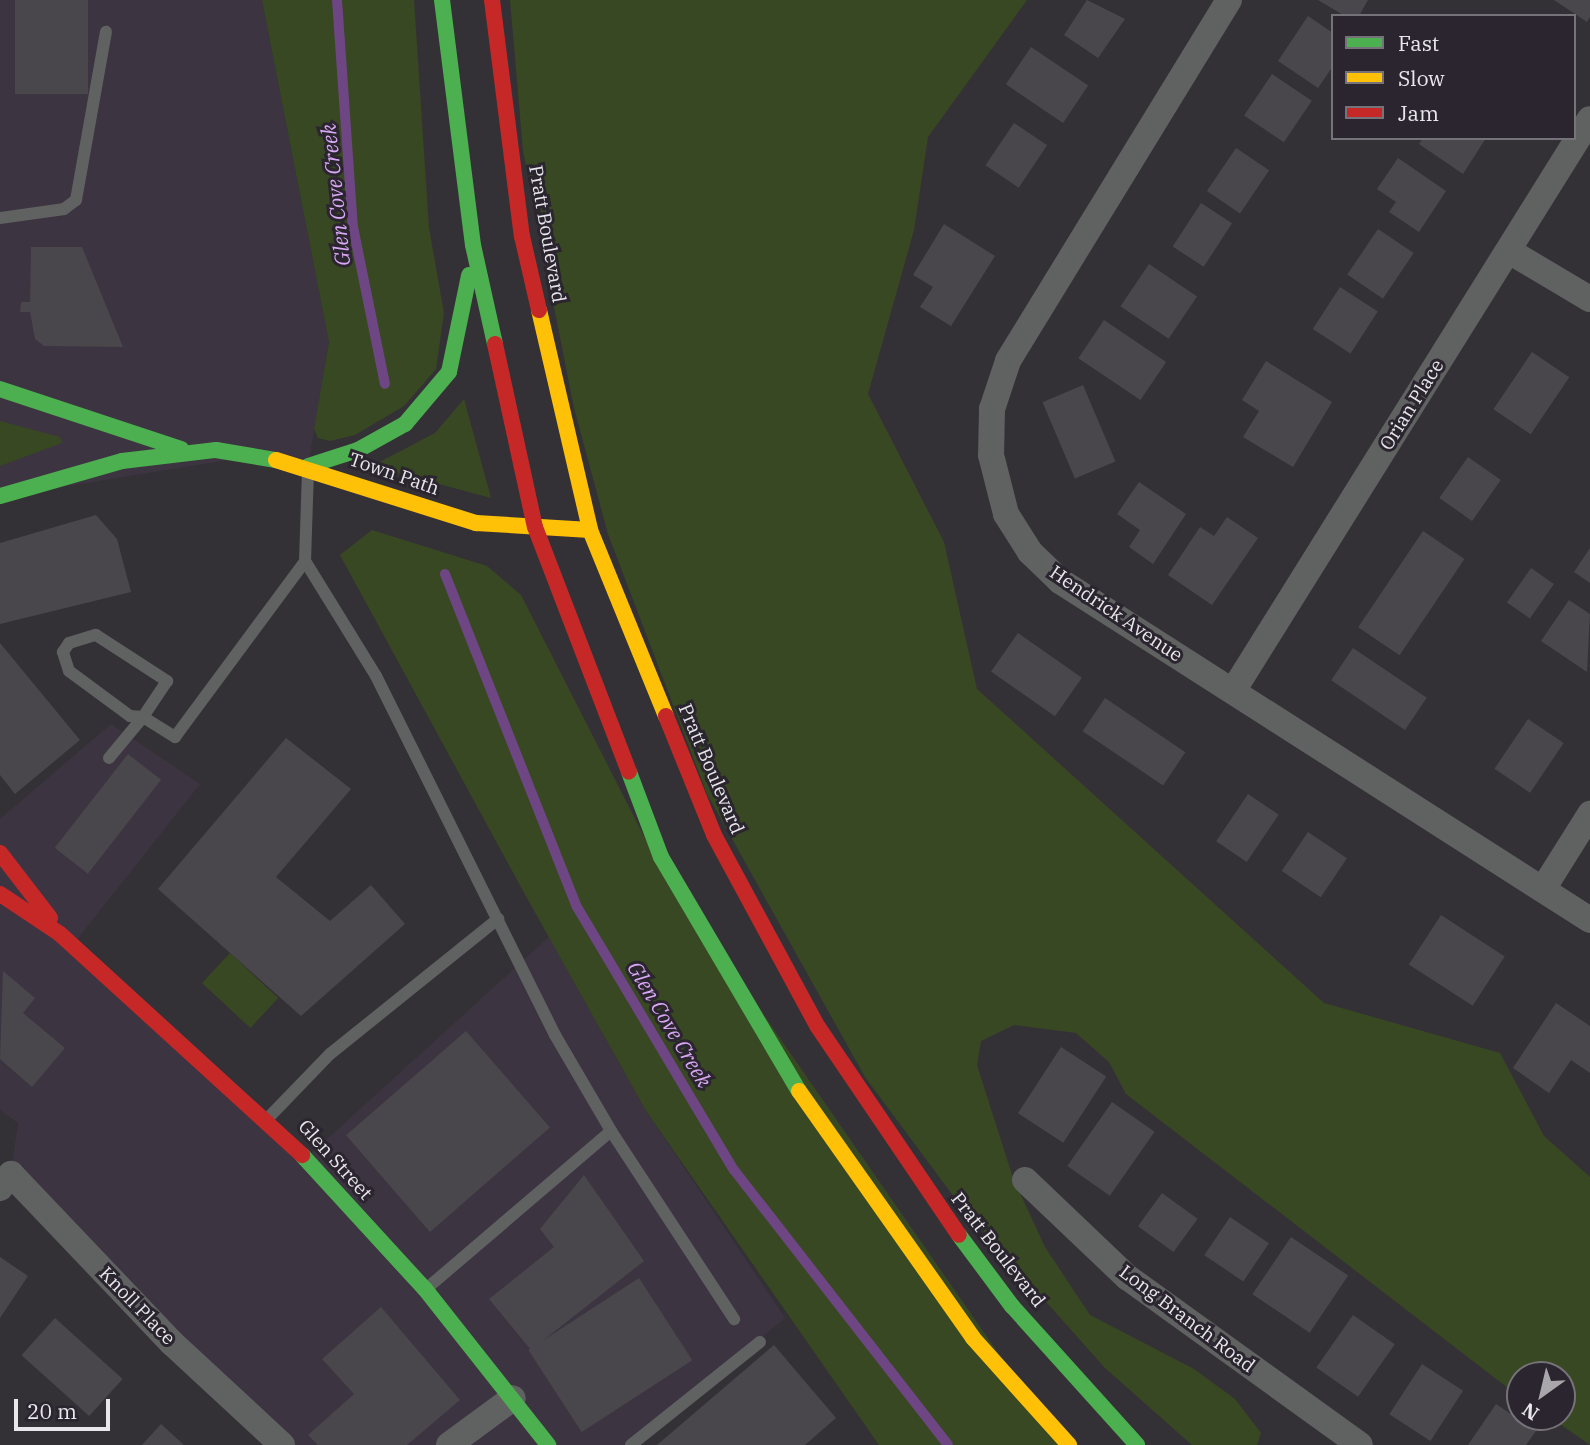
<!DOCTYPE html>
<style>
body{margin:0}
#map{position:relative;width:1590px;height:1445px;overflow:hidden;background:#343136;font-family:"IBM Plex Serif",serif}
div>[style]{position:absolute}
.built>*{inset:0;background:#3c3440}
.green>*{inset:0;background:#384822;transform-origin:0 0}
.stream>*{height:10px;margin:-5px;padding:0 5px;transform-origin:5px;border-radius:5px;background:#6f4684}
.building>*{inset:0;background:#49474b;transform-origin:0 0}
.lane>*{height:12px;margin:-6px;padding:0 6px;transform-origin:6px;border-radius:6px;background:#606161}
.street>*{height:26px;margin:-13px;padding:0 13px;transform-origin:13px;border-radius:13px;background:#606161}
.fast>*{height:16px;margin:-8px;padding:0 8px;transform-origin:8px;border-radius:8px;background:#4caf50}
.slow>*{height:16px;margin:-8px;padding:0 8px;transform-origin:8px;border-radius:8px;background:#ffc107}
.jam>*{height:16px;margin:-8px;padding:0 8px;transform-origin:8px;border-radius:8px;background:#c62828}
span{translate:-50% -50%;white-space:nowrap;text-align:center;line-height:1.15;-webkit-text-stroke:6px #2a252e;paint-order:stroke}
.street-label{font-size:19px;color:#e9e6ec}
.water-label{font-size:21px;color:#daa9f6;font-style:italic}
.legend{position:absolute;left:1331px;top:14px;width:245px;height:126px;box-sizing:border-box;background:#2a252e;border:2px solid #76727a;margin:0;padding:9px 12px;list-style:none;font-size:21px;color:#e9e6ec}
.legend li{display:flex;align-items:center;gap:14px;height:35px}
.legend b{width:35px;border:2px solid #76727a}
.north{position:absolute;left:1506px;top:1361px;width:70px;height:70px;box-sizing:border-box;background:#2a252e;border:2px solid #76727a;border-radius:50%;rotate:214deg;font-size:19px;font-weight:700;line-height:28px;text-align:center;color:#e9e6ec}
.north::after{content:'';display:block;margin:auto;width:24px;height:32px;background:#aaa7ac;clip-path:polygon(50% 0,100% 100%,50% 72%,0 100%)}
.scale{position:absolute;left:14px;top:1399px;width:96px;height:32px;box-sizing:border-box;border:4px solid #e9e6ec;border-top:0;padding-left:9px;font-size:21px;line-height:24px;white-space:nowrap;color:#e9e6ec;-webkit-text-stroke:5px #2a252e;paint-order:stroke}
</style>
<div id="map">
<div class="built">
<i style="clip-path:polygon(0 0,262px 0,329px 342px,308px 466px,259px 455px,0 497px)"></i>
<i style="clip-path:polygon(111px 724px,200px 784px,68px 951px,303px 1161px,549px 937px,646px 1111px,785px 1318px,629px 1445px,282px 1445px,11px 1174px,18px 1123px,0 1110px,0 819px)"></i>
</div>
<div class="green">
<i style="clip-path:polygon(262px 0,414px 0,429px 228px,444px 313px,436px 369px,404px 406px,355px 435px,330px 441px,318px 438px,314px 429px,329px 342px)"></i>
<i style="clip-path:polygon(510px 0,1027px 0,928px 137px,914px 230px,868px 394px,944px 542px,977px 689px,1324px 1003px,1500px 1053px,1544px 1136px,1590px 1177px,1590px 1445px,1550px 1417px,1562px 1417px,1562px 1375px,1520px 1375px,1520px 1397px,1504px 1385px,1126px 1094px,1109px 1062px,1076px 1033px,1014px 1025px,981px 1041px,977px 1065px,1013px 1178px,1045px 1247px,1090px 1315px,1194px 1369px,1235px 1399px,1261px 1433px,1257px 1445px,1192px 1445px,1105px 1368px,960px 1205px,865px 1077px,707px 794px,608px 534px,574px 408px,523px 151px)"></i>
<i style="clip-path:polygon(464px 399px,491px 498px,372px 466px,435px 433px)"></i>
<i style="clip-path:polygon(0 421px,60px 437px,62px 443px,0 466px)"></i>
<i style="clip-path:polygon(372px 530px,487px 566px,521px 595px,655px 858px,1062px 1445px,879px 1445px,646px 1111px,522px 889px,340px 555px)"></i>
<i style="left:230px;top:953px;width:66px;height:41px;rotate:43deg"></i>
</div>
<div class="stream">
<i style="left:337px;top:0;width:228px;rotate:86deg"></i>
<i style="left:353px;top:227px;width:160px;rotate:78.5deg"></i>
<i style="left:445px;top:574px;width:358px;rotate:68.4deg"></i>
<i style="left:577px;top:907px;width:306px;rotate:59.2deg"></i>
<i style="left:734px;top:1170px;width:348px;rotate:52.1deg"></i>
</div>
<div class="building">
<i style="left:15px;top:0;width:73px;height:94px"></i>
<i style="clip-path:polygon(1087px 0,1125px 19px,1098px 58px,1064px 35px)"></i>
<i style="clip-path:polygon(1318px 0,1368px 0,1359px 16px,1345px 16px)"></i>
<i style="clip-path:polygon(1554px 0,1590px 0,1590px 17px,1587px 22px)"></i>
<i style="clip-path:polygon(1308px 16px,1333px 33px,1333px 66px,1318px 88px,1278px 61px)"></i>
<i style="left:1031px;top:47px;width:69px;height:45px;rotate:34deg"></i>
<i style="left:1272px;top:74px;width:48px;height:50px;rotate:34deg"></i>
<i style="left:1014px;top:123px;width:40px;height:51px;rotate:34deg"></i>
<i style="clip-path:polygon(1423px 138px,1486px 138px,1463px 174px,1419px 144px)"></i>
<i style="left:1236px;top:148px;width:40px;height:52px;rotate:34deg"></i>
<i style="clip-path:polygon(1398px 158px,1446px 191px,1419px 232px,1389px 212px,1396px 202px,1377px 189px)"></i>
<i style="left:1201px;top:203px;width:37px;height:52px;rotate:33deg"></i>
<i style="clip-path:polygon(944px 224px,995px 256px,951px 326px,920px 307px,933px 287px,913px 275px)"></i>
<i style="left:1378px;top:229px;width:43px;height:55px;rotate:34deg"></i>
<i style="clip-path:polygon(31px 247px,82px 247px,123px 347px,44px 346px,35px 339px,30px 312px,20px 312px,21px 302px,30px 302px)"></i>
<i style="left:1149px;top:264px;width:58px;height:51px;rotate:34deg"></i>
<i style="left:1340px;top:287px;width:45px;height:50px;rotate:33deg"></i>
<i style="left:1104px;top:320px;width:75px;height:46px;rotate:34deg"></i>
<i style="left:1532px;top:352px;width:45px;height:69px;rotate:34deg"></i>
<i style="clip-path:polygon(1266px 361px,1332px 402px,1293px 467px,1243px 437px,1259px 411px,1242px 400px)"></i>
<i style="left:1083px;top:385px;width:83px;height:44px;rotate:67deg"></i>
<i style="left:1468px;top:457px;width:40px;height:50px;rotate:35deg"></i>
<i style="clip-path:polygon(1139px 482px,1186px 514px,1153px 564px,1129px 547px,1140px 530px,1117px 514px)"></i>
<i style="clip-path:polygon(96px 515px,117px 539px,131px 592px,0 624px,0 543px)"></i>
<i style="clip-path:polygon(1227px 517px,1258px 538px,1212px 605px,1168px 575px,1200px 527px,1214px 536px)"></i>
<i style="left:1423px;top:531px;width:50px;height:116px;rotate:34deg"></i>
<i style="clip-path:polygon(1590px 548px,1590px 583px,1574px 572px)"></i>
<i style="left:1531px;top:568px;width:28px;height:42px;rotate:35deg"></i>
<i style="clip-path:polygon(1569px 600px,1590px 614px,1587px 672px,1541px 641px)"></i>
<i style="left:1018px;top:633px;width:78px;height:47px;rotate:35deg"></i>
<i style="clip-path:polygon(0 643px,80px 740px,15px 794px,0 775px)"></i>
<i style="left:1353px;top:648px;width:89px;height:39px;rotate:34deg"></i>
<i style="left:1105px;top:698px;width:97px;height:40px;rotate:34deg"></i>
<i style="left:1528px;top:719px;width:43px;height:60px;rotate:34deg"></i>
<i style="clip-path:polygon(286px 738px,351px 789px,276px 877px,330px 921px,371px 885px,405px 924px,301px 1016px,158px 889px)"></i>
<i style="left:128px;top:754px;width:42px;height:119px;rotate:38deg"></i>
<i style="left:1248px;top:794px;width:37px;height:57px;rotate:34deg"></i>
<i style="left:1308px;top:832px;width:47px;height:47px;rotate:34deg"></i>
<i style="left:1441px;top:915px;width:76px;height:59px;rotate:33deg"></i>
<i style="clip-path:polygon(3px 971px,35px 998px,23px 1013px,65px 1048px,32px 1087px,0 1059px)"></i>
<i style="clip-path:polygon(1556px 1003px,1590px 1026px,1590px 1073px,1571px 1060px,1549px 1093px,1513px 1068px)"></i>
<i style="left:466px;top:1031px;width:128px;height:159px;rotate:49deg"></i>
<i style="left:1061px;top:1047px;width:54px;height:79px;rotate:33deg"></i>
<i style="left:1112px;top:1102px;width:52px;height:78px;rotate:35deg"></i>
<i style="clip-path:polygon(584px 1175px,644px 1261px,531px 1350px,489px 1299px,554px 1247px,540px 1229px)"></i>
<i style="left:1162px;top:1193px;width:44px;height:41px;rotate:36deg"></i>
<i style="left:1230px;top:1217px;width:47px;height:46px;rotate:34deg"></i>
<i style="left:1291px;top:1237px;width:69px;height:69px;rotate:34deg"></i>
<i style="clip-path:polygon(0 1257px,28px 1276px,0 1318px)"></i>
<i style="left:639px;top:1278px;width:98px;height:132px;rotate:57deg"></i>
<i style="clip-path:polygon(381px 1307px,460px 1400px,407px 1445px,318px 1445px,308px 1435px,354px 1394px,322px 1359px)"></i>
<i style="left:1353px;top:1315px;width:51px;height:64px;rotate:35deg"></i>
<i style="left:55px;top:1318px;width:91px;height:50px;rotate:42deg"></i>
<i style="clip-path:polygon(774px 1345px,836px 1418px,805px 1445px,657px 1445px)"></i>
<i style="left:1422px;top:1364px;width:49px;height:60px;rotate:33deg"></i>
<i style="clip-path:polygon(1496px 1404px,1536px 1431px,1526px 1445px,1468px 1445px)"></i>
<i style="clip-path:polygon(161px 1424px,184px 1445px,142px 1445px)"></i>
</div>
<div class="lane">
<i style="left:0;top:218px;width:65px;rotate:-8deg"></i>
<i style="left:64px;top:209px;width:15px;rotate:-37deg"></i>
<i style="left:76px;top:200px;width:171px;rotate:-79.9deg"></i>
<i style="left:305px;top:561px;width:135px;rotate:58.3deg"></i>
<i style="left:376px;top:676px;width:401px;rotate:63.5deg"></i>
<i style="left:555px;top:1035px;width:111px;rotate:59.7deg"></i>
<i style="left:611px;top:1131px;width:242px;rotate:139.5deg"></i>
<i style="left:143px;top:717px;width:13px;rotate:-176deg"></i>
<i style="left:130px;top:716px;width:76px;rotate:-143.6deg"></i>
<i style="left:69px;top:671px;width:20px;rotate:-108deg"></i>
<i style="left:63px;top:652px;width:11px;rotate:-56deg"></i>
<i style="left:69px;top:643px;width:28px;rotate:-17deg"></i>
<i style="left:96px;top:635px;width:85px;rotate:32.9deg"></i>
<i style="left:167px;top:681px;width:43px;rotate:123.7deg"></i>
<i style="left:143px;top:717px;width:38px;rotate:32deg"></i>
<i style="left:175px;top:737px;width:219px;rotate:-53.5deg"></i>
<i style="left:305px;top:561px;width:91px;rotate:-88.1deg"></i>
<i style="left:109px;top:758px;width:53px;rotate:-50.3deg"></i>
<i style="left:271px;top:1115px;width:85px;rotate:-46deg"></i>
<i style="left:330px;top:1054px;width:216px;rotate:-38.8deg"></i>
<i style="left:611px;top:1131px;width:225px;rotate:56.8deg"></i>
<i style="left:631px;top:1445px;width:165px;rotate:-38.6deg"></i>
</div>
<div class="street">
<i style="left:1229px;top:0;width:423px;rotate:121.5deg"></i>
<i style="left:1008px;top:361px;width:51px;rotate:108.4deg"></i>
<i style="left:992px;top:409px;width:46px;rotate:91.2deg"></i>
<i style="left:991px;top:455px;width:61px;rotate:75.7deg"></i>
<i style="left:1006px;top:514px;width:45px;rotate:57.7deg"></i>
<i style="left:1030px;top:552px;width:42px;rotate:44deg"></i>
<i style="left:1060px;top:581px;width:629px;rotate:32.6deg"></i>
<i style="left:1509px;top:251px;width:94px;rotate:30.7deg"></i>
<i style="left:1233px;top:691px;width:674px;rotate:-58.03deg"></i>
<i style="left:1543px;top:889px;width:89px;rotate:-57.9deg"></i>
<i style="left:1025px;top:1180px;width:141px;rotate:43.6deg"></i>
<i style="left:1127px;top:1277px;width:287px;rotate:35.8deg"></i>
<i style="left:0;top:1188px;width:18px;rotate:-52deg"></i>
<i style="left:11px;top:1174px;width:233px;rotate:46.4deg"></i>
<i style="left:172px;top:1343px;width:150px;rotate:42.8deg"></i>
<i style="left:449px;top:1445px;width:79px;rotate:-36.3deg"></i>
</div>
<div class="fast">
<i style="left:442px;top:0;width:247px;rotate:82.8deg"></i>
<i style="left:473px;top:245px;width:101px;rotate:77.5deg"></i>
<i style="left:0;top:389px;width:191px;rotate:18.3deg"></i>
<i style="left:308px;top:466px;width:52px;rotate:-17.7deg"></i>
<i style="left:358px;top:450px;width:54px;rotate:-29deg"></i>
<i style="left:405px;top:424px;width:68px;rotate:-49.8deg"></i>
<i style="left:449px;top:372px;width:99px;rotate:-78.3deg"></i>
<i style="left:0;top:496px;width:127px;rotate:-16deg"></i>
<i style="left:122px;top:461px;width:95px;rotate:-6.7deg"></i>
<i style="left:216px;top:450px;width:61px;rotate:9.5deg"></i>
<i style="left:629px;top:772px;width:91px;rotate:69.4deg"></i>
<i style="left:661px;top:857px;width:272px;rotate:59.5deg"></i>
<i style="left:302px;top:1155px;width:182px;rotate:47.5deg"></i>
<i style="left:425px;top:1289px;width:199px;rotate:51.7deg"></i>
<i style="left:959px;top:1235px;width:89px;rotate:53.3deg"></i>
<i style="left:1012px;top:1306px;width:187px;rotate:48deg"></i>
</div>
<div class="slow">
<i style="left:539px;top:310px;width:226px;rotate:76.9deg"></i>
<i style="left:590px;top:530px;width:201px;rotate:67.8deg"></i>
<i style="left:276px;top:460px;width:210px;rotate:17.5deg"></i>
<i style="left:476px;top:523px;width:114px;rotate:3.5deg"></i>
<i style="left:799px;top:1091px;width:302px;rotate:54.8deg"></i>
<i style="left:973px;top:1338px;width:144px;rotate:48.1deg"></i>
</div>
<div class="jam">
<i style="left:492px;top:0;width:238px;rotate:82.8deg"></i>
<i style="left:522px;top:236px;width:76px;rotate:77.1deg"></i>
<i style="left:495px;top:344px;width:187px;rotate:77.7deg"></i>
<i style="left:535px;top:527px;width:262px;rotate:69deg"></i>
<i style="left:666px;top:716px;width:128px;rotate:68deg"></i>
<i style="left:714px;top:835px;width:218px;rotate:61.6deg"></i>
<i style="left:818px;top:1027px;width:251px;rotate:55.9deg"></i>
<i style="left:0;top:853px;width:82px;rotate:52.4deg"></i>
<i style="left:0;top:894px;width:72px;rotate:33.7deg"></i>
<i style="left:60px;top:934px;width:328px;rotate:42.4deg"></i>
</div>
<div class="street-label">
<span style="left:547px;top:234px;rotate:80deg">Pratt Boulevard</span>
<span style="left:1412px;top:405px;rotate:-58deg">Orian Place</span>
<span style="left:394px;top:474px;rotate:19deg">Town Path</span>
<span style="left:1116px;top:614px;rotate:34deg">Hendrick Avenue</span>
<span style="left:711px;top:769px;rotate:67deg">Pratt Boulevard</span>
<span style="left:335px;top:1160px;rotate:48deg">Glen Street</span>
<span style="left:998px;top:1250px;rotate:52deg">Pratt Boulevard</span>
<span style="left:137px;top:1306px;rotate:46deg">Knoll Place</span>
<span style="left:1187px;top:1319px;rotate:37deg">Long Branch Road</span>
</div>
<div class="water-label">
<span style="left:335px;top:195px;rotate:-96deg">Glen Cove Creek</span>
<span style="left:670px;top:1024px;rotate:59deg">Glen Cove Creek</span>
</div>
<ul class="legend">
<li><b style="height:9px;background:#4caf50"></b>Fast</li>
<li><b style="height:9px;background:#ffc107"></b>Slow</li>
<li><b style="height:9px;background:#c62828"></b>Jam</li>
</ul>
<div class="north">N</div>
<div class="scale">20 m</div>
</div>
